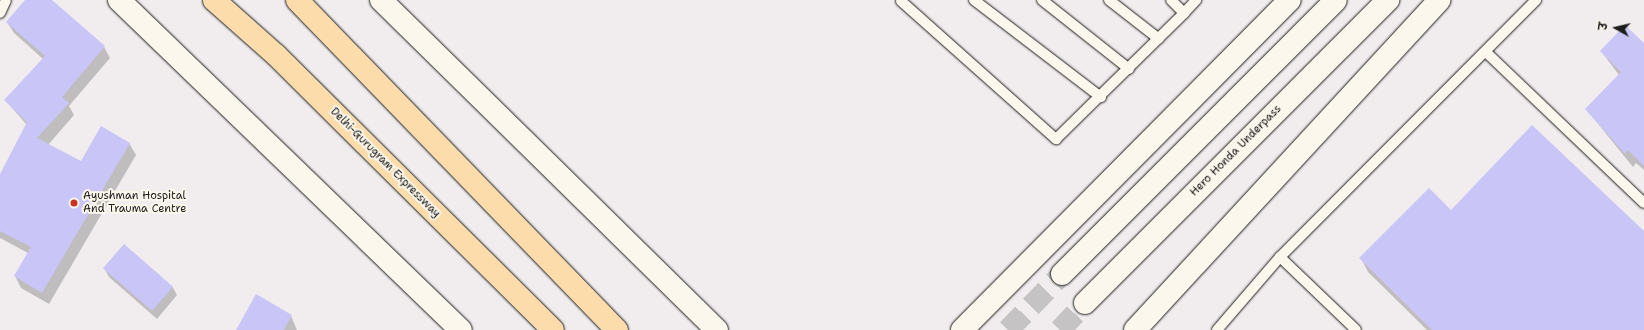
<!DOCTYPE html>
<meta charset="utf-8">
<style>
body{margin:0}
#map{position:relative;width:1644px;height:330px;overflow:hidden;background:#f1edee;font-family:"Shantell Sans","Playpen Sans Deva",sans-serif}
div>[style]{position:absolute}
.shadow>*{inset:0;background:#0003}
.building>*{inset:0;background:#c9c5f7;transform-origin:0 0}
.secondary-tunnel>*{height:22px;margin-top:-11px;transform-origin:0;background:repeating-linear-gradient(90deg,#c6c3c4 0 22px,transparent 0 33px)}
.roads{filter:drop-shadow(0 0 1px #1c1c1c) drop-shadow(0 0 1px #1c1c1c)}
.service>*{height:10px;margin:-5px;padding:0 5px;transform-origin:5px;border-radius:5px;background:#fbf7ec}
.secondary>*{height:22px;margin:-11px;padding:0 11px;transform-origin:11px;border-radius:11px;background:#fbf7ec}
.motorway>*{height:22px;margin:-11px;padding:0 11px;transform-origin:11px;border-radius:11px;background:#fddcac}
.dots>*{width:11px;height:11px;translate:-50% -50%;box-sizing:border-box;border:2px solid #fbf7ec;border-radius:50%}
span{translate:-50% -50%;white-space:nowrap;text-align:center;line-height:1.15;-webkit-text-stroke:4px #fbf7ec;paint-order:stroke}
.street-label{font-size:11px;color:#1c1c1c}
.poi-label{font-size:11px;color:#1c1c1c}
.left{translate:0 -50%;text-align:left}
.north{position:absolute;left:1596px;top:8px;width:40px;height:40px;-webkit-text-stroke:3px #fbf7ec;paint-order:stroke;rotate:278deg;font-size:11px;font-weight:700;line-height:16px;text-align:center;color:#1c1c1c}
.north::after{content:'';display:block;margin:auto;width:14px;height:18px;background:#1c1c1c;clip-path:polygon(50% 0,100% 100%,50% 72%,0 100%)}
</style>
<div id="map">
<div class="shadow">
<i style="clip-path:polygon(26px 0,50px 0,104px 47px,110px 58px,69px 106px,74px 115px,48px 145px,82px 162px,129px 143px,136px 155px,49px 304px,21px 288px,15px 276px,28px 253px,0 238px,0 176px,27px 125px,6px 101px,43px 59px,14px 33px,7px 22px)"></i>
<i style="clip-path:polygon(1644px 45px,1644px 170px,1636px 163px,1633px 167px,1586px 109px,1619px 75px,1601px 51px)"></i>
<i style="clip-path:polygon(1451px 212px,1644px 232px,1644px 330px,1427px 330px,1368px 272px,1361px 258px)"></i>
<i style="clip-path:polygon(104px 268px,172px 286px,177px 295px,157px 319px,109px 277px)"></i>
<i style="clip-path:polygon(291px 316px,297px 330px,237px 330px)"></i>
</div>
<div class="building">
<i style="clip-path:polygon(25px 0,52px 0,105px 46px,62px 97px,69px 103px,37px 138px,81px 161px,101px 126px,130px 143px,42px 293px,14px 276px,31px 247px,0 231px,0 174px,27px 122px,4px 100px,45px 56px,6px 22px)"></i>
<i style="clip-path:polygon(1625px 25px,1644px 43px,1644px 166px,1628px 150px,1625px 154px,1585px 109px,1621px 72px,1600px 51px)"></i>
<i style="clip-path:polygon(1532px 125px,1644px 231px,1644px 330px,1432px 330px,1359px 258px,1429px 188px,1451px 210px)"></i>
<i style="left:124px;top:244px;width:65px;height:32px;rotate:41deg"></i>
<i style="clip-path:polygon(256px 294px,292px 315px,284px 330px,236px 330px)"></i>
</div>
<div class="secondary-tunnel">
<i style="left:1008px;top:330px;width:78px;rotate:-46deg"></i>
<i style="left:1060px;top:330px;width:37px;rotate:-47deg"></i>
</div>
<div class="roads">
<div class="service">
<i style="left:974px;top:0;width:160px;rotate:37.4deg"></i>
<i style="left:1042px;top:0;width:111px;rotate:38.4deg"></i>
<i style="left:1109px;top:0;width:63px;rotate:38deg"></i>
<i style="left:901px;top:1px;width:208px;rotate:41.7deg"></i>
<i style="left:1056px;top:139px;width:180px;rotate:-44.5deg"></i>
<i style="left:1184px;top:13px;width:18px;rotate:-135deg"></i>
<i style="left:0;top:13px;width:14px;rotate:-65deg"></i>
<i style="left:1184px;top:13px;width:18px;rotate:-47deg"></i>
<i style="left:1487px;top:53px;width:217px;rotate:43.7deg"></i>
<i style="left:1280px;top:257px;width:105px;rotate:43.8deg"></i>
<i style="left:1217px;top:330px;width:96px;rotate:-49.2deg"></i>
<i style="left:1280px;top:257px;width:363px;rotate:-45.1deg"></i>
</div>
<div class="secondary">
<i style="left:119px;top:0;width:475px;rotate:44deg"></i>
<i style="left:381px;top:0;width:471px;rotate:44.5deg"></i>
<i style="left:1062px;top:274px;width:387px;rotate:-45deg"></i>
<i style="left:1085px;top:303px;width:429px;rotate:-45deg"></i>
<i style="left:962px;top:330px;width:465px;rotate:-45.2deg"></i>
<i style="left:1135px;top:330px;width:449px;rotate:-47.3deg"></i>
</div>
<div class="motorway">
<i style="left:214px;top:0;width:83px;rotate:41.6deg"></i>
<i style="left:276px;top:55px;width:390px;rotate:44.8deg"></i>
<i style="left:297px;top:0;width:460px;rotate:45.9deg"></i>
</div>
</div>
<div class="dots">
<i style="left:74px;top:203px;background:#c8321e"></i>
</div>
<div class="street-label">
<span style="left:1236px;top:151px;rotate:-45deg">Hero Honda Underpass</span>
<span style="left:385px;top:163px;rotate:45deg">Delhi-Gurugram Expressway</span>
</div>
<div class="poi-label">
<span class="left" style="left:83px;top:203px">Ayushman Hospital<br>And Trauma Centre</span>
</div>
<div class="north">उ</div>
</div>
